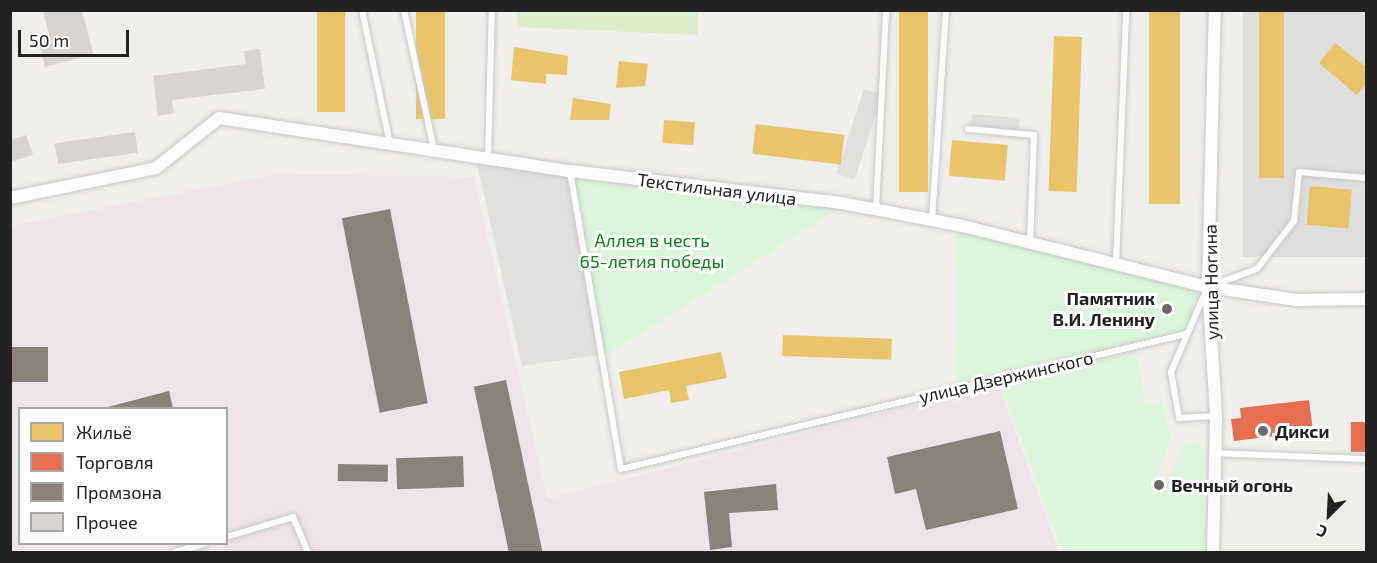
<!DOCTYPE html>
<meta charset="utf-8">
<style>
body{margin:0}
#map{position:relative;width:1377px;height:563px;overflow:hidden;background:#f0eeeb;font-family:"Exo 2",sans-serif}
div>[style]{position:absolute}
.residential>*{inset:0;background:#dfdedc;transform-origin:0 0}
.industrial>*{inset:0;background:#ede4e9}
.grass>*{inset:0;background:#ddeccb}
.park>*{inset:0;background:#daf5da}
.parking>*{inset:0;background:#e0dfde;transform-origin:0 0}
.homes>*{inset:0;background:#e9c46a;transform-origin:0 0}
.shops>*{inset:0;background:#e76f51;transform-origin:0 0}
.industry>*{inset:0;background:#8a817c;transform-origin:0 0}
.building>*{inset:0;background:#d7d4d2;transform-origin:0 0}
.roads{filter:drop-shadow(0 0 2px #c9c8c7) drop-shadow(0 0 2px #c9c8c7)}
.service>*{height:6px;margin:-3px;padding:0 3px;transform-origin:3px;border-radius:3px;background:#fdfcfc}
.minor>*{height:12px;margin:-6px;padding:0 6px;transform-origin:6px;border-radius:6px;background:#fdfcfc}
.dots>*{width:16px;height:16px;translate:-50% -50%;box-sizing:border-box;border:3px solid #fff;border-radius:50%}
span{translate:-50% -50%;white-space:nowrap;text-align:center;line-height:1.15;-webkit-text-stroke:6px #fff;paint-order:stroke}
.street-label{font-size:18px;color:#222}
.park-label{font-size:18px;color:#0c8416}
.poi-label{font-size:18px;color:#222;font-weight:700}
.right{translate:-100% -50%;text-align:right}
.left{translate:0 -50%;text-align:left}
.frame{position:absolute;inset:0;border:12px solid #222;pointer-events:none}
.legend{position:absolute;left:18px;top:407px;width:210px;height:138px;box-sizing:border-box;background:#fff;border:2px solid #a7a7a7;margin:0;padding:8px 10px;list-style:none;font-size:18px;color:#222}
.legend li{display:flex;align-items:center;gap:12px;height:30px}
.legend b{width:30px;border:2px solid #a7a7a7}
.north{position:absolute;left:1299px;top:485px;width:60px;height:60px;-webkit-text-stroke:4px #fff;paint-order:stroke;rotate:204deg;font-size:16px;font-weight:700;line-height:24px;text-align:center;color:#222}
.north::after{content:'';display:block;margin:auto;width:21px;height:27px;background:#222;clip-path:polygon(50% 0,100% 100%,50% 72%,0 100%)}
.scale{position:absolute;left:18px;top:30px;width:111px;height:27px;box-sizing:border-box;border:3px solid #222;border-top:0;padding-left:8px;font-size:18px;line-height:21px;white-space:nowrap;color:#222;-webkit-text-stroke:4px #fff;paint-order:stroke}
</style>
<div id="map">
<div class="residential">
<i style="left:1243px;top:11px;width:123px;height:246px"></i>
</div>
<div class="industrial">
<i style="clip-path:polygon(evenodd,277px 174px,474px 177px,547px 499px,998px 383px,1059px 552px,11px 552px,11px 226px,277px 174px,20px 408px,226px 408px,226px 544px,20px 544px,20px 408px)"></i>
</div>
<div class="grass">
<i style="clip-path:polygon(517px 11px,698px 11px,698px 35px,517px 27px)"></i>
</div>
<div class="park">
<i style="clip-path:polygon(575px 176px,838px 209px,604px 357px)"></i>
<i style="clip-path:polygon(955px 226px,1212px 291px,1185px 329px,957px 382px)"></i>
<i style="clip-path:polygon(1136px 353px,1146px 404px,1162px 401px,1171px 438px,1156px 478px,1167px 482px,1181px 449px,1198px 440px,1204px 452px,1203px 551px,1062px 552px,1000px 383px)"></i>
</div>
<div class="parking">
<i style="left:864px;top:89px;width:19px;height:89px;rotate:18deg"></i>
<i style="left:972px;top:114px;width:48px;height:15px;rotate:5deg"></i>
<i style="clip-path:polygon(477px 163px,571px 178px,599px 355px,522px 366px)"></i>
</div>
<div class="homes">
<i style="left:317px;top:10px;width:28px;height:102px"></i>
<i style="left:416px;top:10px;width:29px;height:109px"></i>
<i style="left:899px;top:10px;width:29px;height:182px"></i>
<i style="left:1149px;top:10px;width:31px;height:194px"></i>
<i style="left:1259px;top:10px;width:25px;height:168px"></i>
<i style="left:1054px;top:36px;width:28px;height:155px;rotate:2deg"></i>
<i style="clip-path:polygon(1335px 43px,1366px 67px,1366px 84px,1357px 95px,1319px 63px)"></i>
<i style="clip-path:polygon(514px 47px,568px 56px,567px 75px,546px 74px,546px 84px,511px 80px)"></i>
<i style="clip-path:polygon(619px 61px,648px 64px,645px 86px,616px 88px)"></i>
<i style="clip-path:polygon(573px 98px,611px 104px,609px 120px,570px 120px)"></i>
<i style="left:664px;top:120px;width:31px;height:23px;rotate:4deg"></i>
<i style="left:756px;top:124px;width:89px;height:30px;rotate:7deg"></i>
<i style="left:952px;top:140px;width:56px;height:36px;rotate:5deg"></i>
<i style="left:1310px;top:186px;width:42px;height:39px;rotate:5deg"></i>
<i style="left:783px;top:335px;width:109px;height:21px;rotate:2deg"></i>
<i style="clip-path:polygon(721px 352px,727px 378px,686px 386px,689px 400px,671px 403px,669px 390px,624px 399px,619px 372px)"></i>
</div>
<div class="shops">
<i style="clip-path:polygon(1309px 400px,1313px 431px,1234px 441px,1231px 419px,1241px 418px,1240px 408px)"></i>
<i style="left:1366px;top:422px;width:30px;height:15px;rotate:90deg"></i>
</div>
<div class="industry">
<i style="left:390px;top:209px;width:198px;height:49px;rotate:79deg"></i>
<i style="left:10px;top:347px;width:38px;height:35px"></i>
<i style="left:506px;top:380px;width:176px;height:33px;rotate:78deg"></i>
<i style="clip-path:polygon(169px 391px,173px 408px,104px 408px)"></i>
<i style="clip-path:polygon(1000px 431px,1018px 509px,926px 530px,916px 489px,895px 494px,887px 457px)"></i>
<i style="left:463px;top:456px;width:31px;height:67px;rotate:88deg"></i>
<i style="left:338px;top:464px;width:50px;height:17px;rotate:1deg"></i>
<i style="clip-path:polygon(776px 484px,778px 510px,729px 513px,732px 547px,710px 550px,704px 492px)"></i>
</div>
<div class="building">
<i style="clip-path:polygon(43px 10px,82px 10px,93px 54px,45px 67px,39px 42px,50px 39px)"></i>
<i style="clip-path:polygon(260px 49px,265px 89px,172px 100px,174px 113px,158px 116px,153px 76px,246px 64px,244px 51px)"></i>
<i style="left:135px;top:132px;width:21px;height:81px;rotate:82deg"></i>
<i style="clip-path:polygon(26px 135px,33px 155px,10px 162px,10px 140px)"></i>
</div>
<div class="roads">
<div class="service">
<i style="left:362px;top:10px;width:137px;rotate:78.2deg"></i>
<i style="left:404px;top:10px;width:143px;rotate:77.9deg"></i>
<i style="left:968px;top:129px;width:66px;rotate:5.2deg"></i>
<i style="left:1034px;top:135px;width:107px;rotate:92.1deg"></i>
<i style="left:488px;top:158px;width:148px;rotate:-88.5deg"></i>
<i style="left:570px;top:171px;width:302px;rotate:80.3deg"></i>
<i style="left:621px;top:469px;width:581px;rotate:-13.44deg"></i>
<i style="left:876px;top:209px;width:199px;rotate:-87.1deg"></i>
<i style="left:932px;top:220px;width:210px;rotate:-86.2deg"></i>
<i style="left:1116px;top:264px;width:254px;rotate:-87.7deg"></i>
<i style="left:1213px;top:285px;width:47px;rotate:-20deg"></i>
<i style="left:1257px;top:269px;width:61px;rotate:-52.4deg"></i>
<i style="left:1294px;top:221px;width:49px;rotate:-84.2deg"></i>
<i style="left:1299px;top:172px;width:67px;rotate:5.1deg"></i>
<i style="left:1206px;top:291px;width:88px;rotate:113.4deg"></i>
<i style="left:1171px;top:372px;width:47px;rotate:80.1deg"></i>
<i style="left:1179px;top:418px;width:37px;rotate:-3deg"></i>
<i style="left:1216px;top:453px;width:150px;rotate:2.3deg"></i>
<i style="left:226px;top:537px;width:70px;rotate:-16.6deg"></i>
<i style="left:293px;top:517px;width:38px;rotate:67deg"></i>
<i style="left:175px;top:552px;width:31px;rotate:-15deg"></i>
</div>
<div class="minor">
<i style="left:10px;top:198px;width:149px;rotate:-11.6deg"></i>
<i style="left:156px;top:168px;width:80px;rotate:-38.4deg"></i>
<i style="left:219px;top:118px;width:355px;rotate:8.6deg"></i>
<i style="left:570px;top:171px;width:274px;rotate:6.7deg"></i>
<i style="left:842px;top:203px;width:123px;rotate:10.8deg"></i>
<i style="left:963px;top:226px;width:252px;rotate:14deg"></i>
<i style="left:1208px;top:287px;width:90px;rotate:8.3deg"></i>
<i style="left:1297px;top:300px;width:69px;rotate:-0.8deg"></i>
<i style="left:1213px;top:552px;width:136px;rotate:-88.7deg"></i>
<i style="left:1216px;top:416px;width:129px;rotate:-93.5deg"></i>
<i style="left:1208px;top:287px;width:277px;rotate:-88.6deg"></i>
</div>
</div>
<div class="dots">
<i style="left:1167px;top:309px;background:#6a6968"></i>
<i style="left:1263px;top:431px;background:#6a6968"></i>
<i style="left:1159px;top:485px;background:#6a6968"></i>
</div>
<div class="street-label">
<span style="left:717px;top:189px;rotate:7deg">Текстильная улица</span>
<span style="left:1211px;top:282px;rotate:-91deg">улица Ногина</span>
<span style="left:1006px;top:377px;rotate:-13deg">улица Дзержинского</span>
</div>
<div class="park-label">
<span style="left:652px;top:251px">Аллея в честь<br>65-летия победы</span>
</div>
<div class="poi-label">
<span class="right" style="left:1155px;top:309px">Памятник<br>В.И. Ленину</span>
<span class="left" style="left:1275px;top:431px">Дикси</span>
<span class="left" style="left:1171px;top:485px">Вечный огонь</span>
</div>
<div class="frame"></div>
<ul class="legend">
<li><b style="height:16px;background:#e9c46a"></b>Жильё</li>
<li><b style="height:16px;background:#e76f51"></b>Торговля</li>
<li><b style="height:16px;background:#8a817c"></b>Промзона</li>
<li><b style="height:16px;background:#d7d4d2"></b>Прочее</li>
</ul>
<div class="north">С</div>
<div class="scale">50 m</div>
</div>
